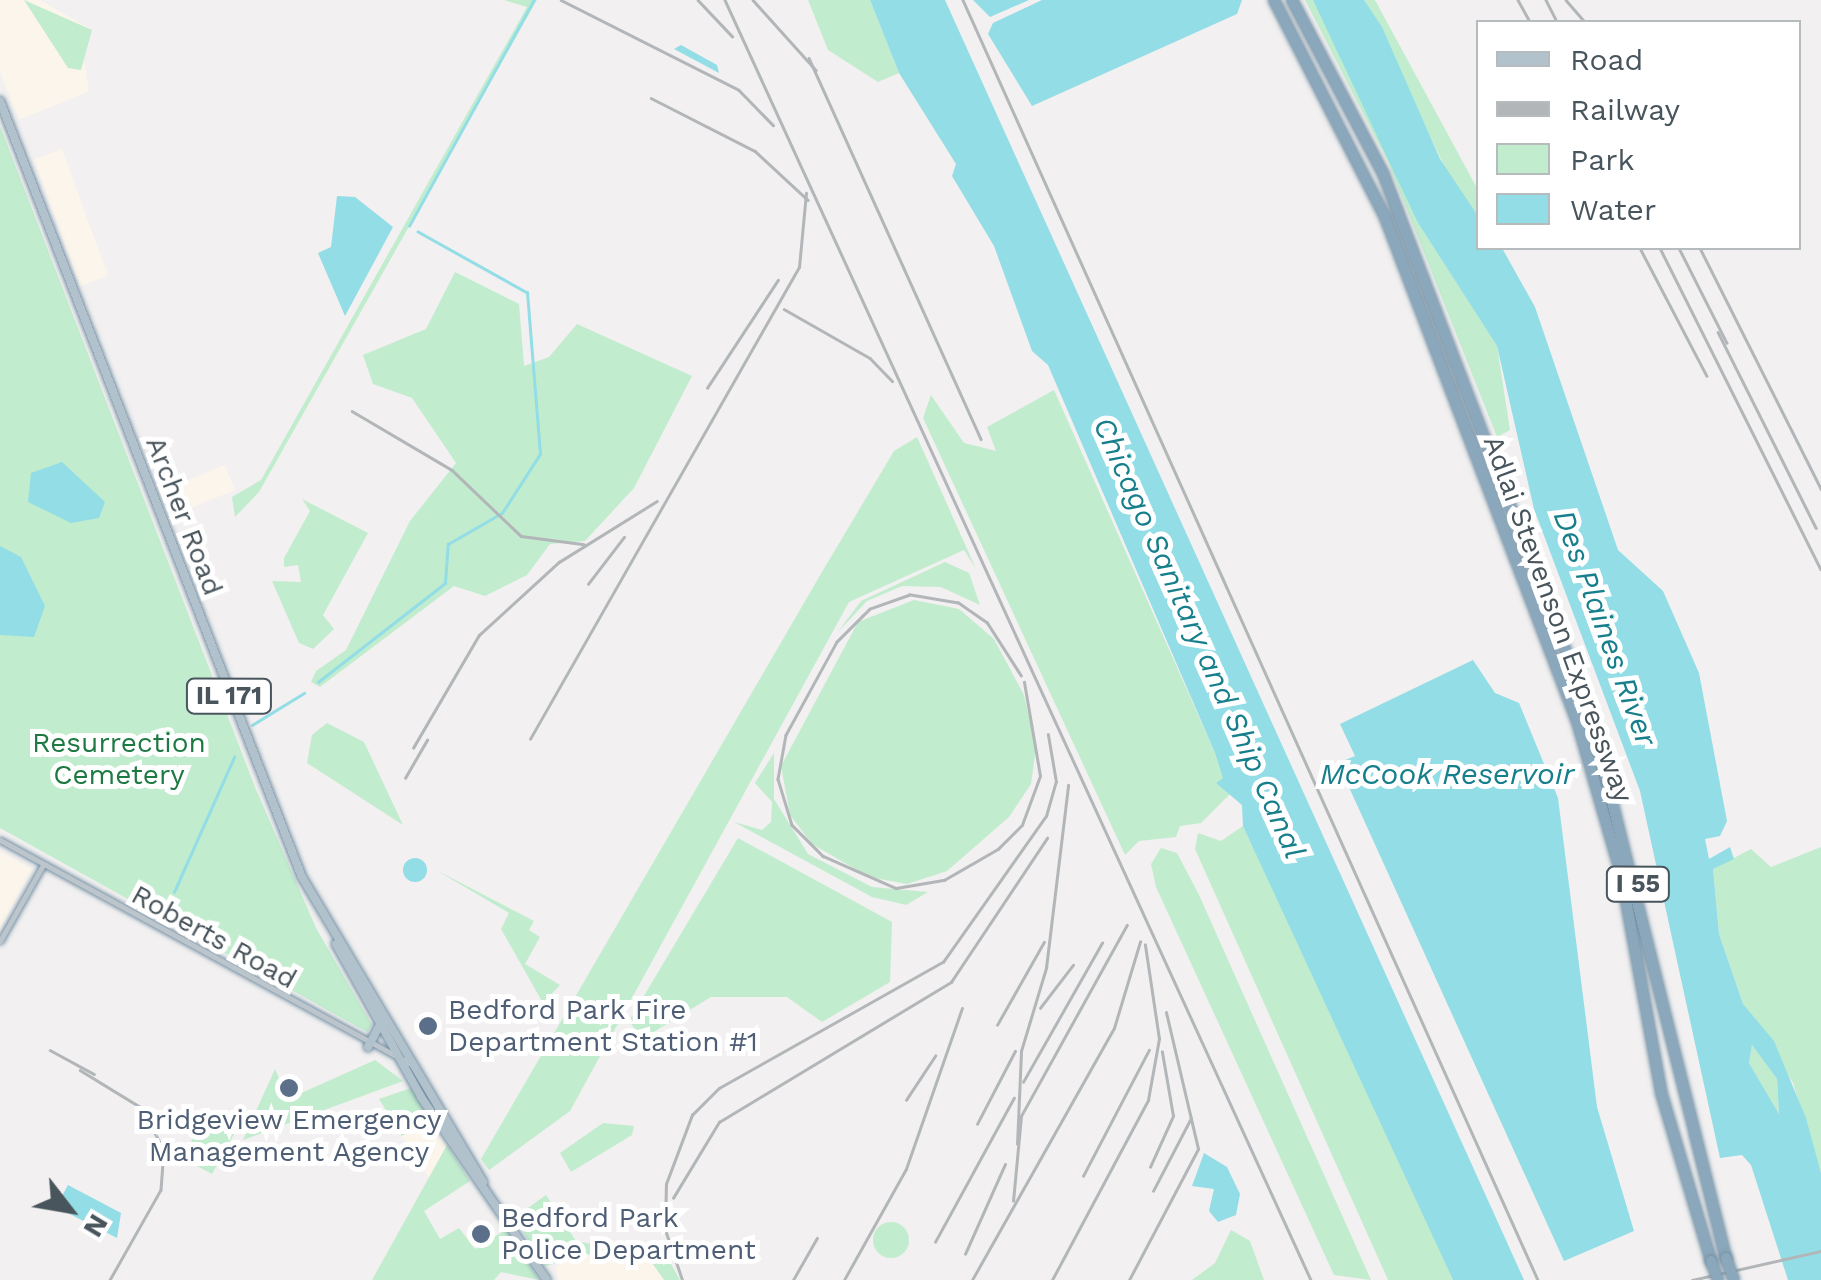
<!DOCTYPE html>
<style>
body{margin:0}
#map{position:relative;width:1821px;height:1280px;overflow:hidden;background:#f2f0f0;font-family:"Work Sans",sans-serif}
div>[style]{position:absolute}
.commercial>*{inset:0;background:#fbf5eb;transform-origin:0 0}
.green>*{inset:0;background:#c2ecce}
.round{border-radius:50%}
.water>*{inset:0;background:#92dde6}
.stream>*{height:2.5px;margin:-1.25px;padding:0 1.25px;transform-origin:1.25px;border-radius:1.25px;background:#92dde6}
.roads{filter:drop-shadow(0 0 2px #7692a6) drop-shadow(0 0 2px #7692a6)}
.minor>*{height:5px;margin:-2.5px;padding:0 2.5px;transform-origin:2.5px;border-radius:2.5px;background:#bcc5cb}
.major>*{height:8px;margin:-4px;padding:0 4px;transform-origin:4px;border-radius:4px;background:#b1c2cc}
.highway>*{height:10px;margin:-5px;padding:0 5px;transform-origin:5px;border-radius:5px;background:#8ba7bb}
.rail>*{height:2.5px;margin:-1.25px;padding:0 1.25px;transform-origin:1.25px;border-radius:1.25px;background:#b2b6b9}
.bridges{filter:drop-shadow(0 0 2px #7692a6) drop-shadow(0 0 2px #7692a6)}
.highway-bridge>*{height:10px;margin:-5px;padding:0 5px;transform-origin:5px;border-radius:5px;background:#8ba7bb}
.dots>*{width:28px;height:28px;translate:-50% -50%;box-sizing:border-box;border:5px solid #fff;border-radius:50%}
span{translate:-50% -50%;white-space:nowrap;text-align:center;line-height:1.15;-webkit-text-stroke:10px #fff;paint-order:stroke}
.shield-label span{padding:2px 8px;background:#fff;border:2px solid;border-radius:8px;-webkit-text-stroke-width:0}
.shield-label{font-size:25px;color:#49555c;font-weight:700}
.street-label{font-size:28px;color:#49555c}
.park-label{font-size:28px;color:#1e7942}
.service-label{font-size:28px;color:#4e5e75}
.left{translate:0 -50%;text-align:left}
.water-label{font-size:30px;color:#167f8b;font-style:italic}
.legend{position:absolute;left:1476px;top:20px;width:325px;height:230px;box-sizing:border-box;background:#fff;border:2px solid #b6bbbe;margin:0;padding:12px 18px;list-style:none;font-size:30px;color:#49555c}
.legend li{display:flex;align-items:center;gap:20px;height:50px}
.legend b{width:50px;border:2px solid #b6bbbe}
.north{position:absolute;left:20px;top:1160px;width:100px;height:100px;-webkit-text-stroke:8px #fff;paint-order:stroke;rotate:121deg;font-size:28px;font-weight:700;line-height:40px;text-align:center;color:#49555c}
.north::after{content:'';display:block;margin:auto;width:35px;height:45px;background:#49555c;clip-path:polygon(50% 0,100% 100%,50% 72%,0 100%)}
</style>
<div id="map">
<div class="commercial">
<i style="clip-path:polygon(0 0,40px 0,92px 30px,82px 48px,89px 91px,19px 120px,0 72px)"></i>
<i style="left:62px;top:149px;width:135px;height:30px;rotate:70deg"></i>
<i style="left:225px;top:465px;width:27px;height:69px;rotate:68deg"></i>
<i style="clip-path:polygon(0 851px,32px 869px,0 929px)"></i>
<i style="clip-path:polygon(432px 1117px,447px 1145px,429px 1178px,402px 1136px)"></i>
<i style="clip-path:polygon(646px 1246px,664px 1280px,559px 1280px,555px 1267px,585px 1252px)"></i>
</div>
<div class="green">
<i style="clip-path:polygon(24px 0,92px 30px,81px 70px,68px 68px)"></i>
<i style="clip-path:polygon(504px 0,537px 0,259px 492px,235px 517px,232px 497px,261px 480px,527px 7px)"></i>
<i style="clip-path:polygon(808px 0,870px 0,899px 73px,878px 82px,828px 50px)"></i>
<i style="clip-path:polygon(1305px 0,1313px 0,1364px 98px,1418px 223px,1497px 346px,1510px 430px,1497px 437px,1388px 162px)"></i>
<i style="clip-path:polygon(1364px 0,1375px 0,1478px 190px,1478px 216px,1452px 182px)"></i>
<i style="clip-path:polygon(0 126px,255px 787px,316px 928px,372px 1025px,367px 1032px,0 828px)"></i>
<i style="clip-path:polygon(455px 272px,519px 304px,524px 366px,549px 357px,577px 324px,692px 376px,634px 488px,585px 541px,550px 544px,527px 575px,485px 596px,454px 586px,320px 687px,311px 682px,316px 671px,346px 650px,410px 521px,456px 463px,412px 398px,373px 384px,363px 355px,426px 329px)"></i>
<i style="clip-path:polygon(1054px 390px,1215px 753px,1224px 779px,1216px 783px,1232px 792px,1201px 823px,1180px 826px,1176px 837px,1139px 841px,1125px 855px,923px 418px,931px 395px,964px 443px,996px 451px,987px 427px)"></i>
<i style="clip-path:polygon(917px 437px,976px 569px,964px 550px,849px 602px,570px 1111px,489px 1170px,481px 1159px,822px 572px,894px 451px)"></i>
<i style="clip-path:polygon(302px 499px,368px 533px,323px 615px,334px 629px,313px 649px,299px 643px,272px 581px,301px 582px,298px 565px,284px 567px,284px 558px,310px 511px)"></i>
<i style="clip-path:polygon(945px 562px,969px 573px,980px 605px,941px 587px,902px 586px,867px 601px,837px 633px,861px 601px)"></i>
<i style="clip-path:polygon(914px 600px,959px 609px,994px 639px,1024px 695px,1036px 748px,1031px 784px,1009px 817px,947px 871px,907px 884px,869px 877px,812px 844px,790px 815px,781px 766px,858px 622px)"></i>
<i style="clip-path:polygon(327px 723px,364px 742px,403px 825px,307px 763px,312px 735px)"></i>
<i style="clip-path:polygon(774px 753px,774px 799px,808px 854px,872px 887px,928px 892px,906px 905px,872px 897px,734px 822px,762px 830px,771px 822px,772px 802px,755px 783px)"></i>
<i style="clip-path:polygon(1243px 826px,1286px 913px,1453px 1280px,1388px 1280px,1195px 849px,1198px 833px,1221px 841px)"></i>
<i style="clip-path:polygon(738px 838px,892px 922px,890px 982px,822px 1022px,787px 997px,711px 997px,642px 1039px,629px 1021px)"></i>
<i style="clip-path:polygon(1821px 847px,1821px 1173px,1793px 1083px,1743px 1004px,1719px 934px,1713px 869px,1751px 849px,1771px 867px)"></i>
<i style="clip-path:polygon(1161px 848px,1177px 853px,1199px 895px,1371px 1280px,1334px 1275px,1156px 887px,1151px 864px)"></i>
<i style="clip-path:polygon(436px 870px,534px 921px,529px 930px,540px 937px,525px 964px,560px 985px,543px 1003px,501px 929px,509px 913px)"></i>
<i style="clip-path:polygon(1752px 1045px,1777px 1079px,1779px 1114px,1749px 1063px)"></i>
<i style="clip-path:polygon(375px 1060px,403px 1081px,243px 1140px,275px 1069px,288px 1099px)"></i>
<i style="clip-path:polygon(411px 1088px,432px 1117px,402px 1136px,379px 1099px)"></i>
<i style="clip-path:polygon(201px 1123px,238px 1127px,212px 1174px,182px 1158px)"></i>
<i style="clip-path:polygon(603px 1123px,634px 1126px,632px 1135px,571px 1172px,560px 1153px)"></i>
<i style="clip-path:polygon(447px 1145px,470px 1181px,424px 1211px,440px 1239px,459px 1228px,475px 1249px,507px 1229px,539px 1280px,501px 1272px,494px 1280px,372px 1280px)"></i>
<i style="clip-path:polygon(546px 1195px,576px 1241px,614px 1248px,545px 1266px,514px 1218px)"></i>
<i class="round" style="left:873px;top:1222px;width:36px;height:36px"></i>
<i style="clip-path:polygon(1231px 1230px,1250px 1241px,1264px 1280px,1192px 1280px,1215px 1263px)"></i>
<i style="clip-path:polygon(665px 1253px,680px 1280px,664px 1280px,650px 1260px)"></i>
</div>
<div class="water">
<i style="clip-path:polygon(870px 0,945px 0,1524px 1280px,1453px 1280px,1243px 826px,1242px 805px,1216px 783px,1223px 778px,1215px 753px,1048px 365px,1032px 351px,994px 246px,952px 176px,956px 164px,899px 73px)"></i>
<i style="clip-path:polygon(973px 0,1029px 0,990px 17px)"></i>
<i style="clip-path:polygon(1042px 0,1242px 0,1237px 14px,1032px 106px,988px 34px,993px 23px)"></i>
<i style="clip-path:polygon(evenodd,1313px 0,1364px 0,1382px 27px,1440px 159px,1478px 216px,1478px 248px,1502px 248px,1535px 307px,1618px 550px,1663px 591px,1699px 673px,1727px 821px,1720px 836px,1705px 839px,1709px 859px,1730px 847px,1734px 859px,1713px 869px,1719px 934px,1743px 1004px,1774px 1041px,1806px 1118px,1821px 1173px,1821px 1280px,1788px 1280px,1751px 1165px,1742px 1155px,1720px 1158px,1640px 791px,1534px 509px,1497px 346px,1418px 223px,1313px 0,1752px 1045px,1777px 1079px,1779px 1114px,1749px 1063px,1752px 1045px)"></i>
<i style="clip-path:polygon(681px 45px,717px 65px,719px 73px,674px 49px)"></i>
<i style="clip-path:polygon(337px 196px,355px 197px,393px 227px,345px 316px,318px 253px,331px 247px)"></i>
<i style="clip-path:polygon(62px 462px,105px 502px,99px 518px,71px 523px,28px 502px,31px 473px)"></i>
<i style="clip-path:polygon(0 546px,21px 557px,45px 606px,34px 637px,0 635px)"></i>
<i style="clip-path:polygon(1473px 660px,1495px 693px,1519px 703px,1558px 798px,1597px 1107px,1634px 1231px,1564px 1261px,1338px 763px,1355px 756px,1340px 724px)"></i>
<i class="round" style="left:403px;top:858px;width:24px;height:24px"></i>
<i style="clip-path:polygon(1204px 1153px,1227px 1167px,1240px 1194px,1236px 1215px,1218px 1222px,1209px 1211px,1214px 1189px,1192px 1186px)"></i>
<i style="clip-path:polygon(68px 1185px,121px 1213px,117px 1238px,56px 1207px)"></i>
</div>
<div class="stream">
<i style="left:409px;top:226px;width:258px;rotate:-61.1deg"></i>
<i style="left:318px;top:682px;width:161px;rotate:-37.9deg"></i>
<i style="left:445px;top:583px;width:39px;rotate:-86deg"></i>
<i style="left:448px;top:544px;width:62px;rotate:-29.9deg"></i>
<i style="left:502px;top:513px;width:70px;rotate:-57.2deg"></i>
<i style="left:540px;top:454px;width:162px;rotate:-94.6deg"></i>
<i style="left:527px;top:293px;width:125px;rotate:-150.8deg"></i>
<i style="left:252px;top:725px;width:61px;rotate:-31.6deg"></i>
<i style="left:174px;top:892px;width:148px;rotate:-66deg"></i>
</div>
<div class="roads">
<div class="minor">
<i style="left:0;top:840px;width:468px;rotate:28.6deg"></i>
<i style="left:0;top:941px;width:87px;rotate:-60.5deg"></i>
</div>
<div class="major">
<i style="left:0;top:101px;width:833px;rotate:68.74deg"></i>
<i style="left:302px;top:877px;width:355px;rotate:59.3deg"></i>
<i style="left:336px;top:944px;width:175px;rotate:60.9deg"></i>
<i style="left:421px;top:1097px;width:222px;rotate:55.5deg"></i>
<i style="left:368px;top:1047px;width:24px;rotate:-62deg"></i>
</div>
<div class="highway">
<i style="left:1274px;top:0;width:244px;rotate:62.9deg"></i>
<i style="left:1385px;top:217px;width:539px;rotate:69.15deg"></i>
<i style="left:1577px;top:721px;width:158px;rotate:73.9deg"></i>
<i style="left:1621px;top:873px;width:223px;rotate:79.6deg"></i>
<i style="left:1661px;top:1092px;width:176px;rotate:73.5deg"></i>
<i style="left:1292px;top:0;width:195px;rotate:62.3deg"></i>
<i style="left:1383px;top:173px;width:582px;rotate:69.08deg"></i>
<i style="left:1591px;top:717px;width:558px;rotate:75.99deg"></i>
</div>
</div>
<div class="rail">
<i style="left:561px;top:0;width:199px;rotate:26.8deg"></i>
<i style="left:739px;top:90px;width:49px;rotate:45.8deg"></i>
<i style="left:698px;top:0;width:50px;rotate:46.6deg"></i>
<i style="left:725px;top:0;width:1408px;rotate:65.4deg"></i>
<i style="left:753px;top:0;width:94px;rotate:48deg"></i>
<i style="left:963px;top:0;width:1403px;rotate:65.81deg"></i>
<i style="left:1518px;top:0;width:25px;rotate:61deg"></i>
<i style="left:1546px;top:0;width:25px;rotate:63deg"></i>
<i style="left:1566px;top:0;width:29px;rotate:49deg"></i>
<i style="left:809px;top:58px;width:418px;rotate:65.7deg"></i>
<i style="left:651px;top:98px;width:117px;rotate:27deg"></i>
<i style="left:755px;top:151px;width:72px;rotate:42.8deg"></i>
<i style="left:1640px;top:248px;width:144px;rotate:62.4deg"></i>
<i style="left:1660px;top:248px;width:359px;rotate:63.4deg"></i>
<i style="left:1679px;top:248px;width:106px;rotate:63.2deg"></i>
<i style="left:1700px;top:248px;width:270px;rotate:63.3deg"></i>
<i style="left:784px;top:309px;width:99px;rotate:29.7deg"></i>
<i style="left:870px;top:358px;width:32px;rotate:46deg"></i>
<i style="left:1718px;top:332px;width:219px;rotate:63.4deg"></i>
<i style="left:707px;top:388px;width:129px;rotate:-56.7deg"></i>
<i style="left:352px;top:411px;width:116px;rotate:30.5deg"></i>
<i style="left:452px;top:470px;width:95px;rotate:43.7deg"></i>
<i style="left:521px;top:536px;width:63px;rotate:7.4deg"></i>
<i style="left:588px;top:584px;width:59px;rotate:-52.5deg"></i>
<i style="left:1021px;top:676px;width:63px;rotate:-122.7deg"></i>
<i style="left:987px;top:623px;width:35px;rotate:-145deg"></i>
<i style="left:958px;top:603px;width:49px;rotate:-170.5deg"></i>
<i style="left:910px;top:595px;width:42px;rotate:160.7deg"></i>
<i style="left:870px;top:609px;width:47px;rotate:135deg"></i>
<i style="left:837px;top:642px;width:106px;rotate:118.7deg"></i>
<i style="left:786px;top:735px;width:45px;rotate:100.3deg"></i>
<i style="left:778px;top:779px;width:48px;rotate:73.1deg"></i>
<i style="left:792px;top:825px;width:44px;rotate:45deg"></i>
<i style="left:823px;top:856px;width:80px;rotate:23.7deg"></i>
<i style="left:896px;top:888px;width:49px;rotate:-9.5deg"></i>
<i style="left:944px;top:880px;width:62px;rotate:-29.9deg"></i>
<i style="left:998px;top:849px;width:34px;rotate:-45deg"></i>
<i style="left:1022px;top:825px;width:52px;rotate:-69.8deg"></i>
<i style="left:1040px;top:776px;width:95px;rotate:-99.7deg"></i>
<i style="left:530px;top:739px;width:543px;rotate:-60.32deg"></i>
<i style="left:799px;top:267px;width:74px;rotate:-84.6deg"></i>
<i style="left:413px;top:748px;width:131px;rotate:-59.7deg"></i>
<i style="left:479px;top:635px;width:108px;rotate:-42.4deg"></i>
<i style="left:559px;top:562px;width:115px;rotate:-31.9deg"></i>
<i style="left:405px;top:778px;width:44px;rotate:-59.9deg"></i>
<i style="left:1040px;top:1008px;width:54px;rotate:-52.5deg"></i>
<i style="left:997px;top:1025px;width:95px;rotate:-60.5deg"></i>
<i style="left:50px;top:1050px;width:50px;rotate:28.6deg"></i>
<i style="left:80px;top:1070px;width:73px;rotate:31.5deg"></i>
<i style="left:142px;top:1108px;width:47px;rotate:62.4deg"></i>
<i style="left:164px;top:1150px;width:40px;rotate:94.3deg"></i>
<i style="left:161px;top:1190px;width:103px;rotate:119.5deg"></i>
<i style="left:1023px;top:1082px;width:160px;rotate:-60.4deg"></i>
<i style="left:906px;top:1100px;width:53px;rotate:-56.6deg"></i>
<i style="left:977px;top:1124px;width:82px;rotate:-62.5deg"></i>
<i style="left:1017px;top:1144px;width:93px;rotate:-87.5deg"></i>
<i style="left:1021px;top:1051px;width:87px;rotate:-73.2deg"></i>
<i style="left:1046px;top:968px;width:184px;rotate:-83.1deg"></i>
<i style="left:1150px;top:1167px;width:56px;rotate:-65.7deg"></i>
<i style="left:1173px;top:1116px;width:65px;rotate:-99.8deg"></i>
<i style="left:1083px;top:1176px;width:142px;rotate:-62.4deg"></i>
<i style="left:1153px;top:1191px;width:82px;rotate:-62.5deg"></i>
<i style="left:673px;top:1198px;width:89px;rotate:-58.8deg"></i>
<i style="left:719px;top:1122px;width:271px;rotate:-31.1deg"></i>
<i style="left:951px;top:982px;width:173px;rotate:-56.3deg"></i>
<i style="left:1013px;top:1201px;width:85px;rotate:-84.6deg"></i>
<i style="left:1021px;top:1116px;width:218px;rotate:-61deg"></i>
<i style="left:935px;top:1242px;width:164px;rotate:-61.3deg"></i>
<i style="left:965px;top:1254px;width:98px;rotate:-66deg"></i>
<i style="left:682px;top:1280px;width:53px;rotate:-108.8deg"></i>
<i style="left:665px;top:1230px;width:46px;rotate:-88.8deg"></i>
<i style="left:666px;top:1184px;width:74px;rotate:-69.4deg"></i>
<i style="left:692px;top:1115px;width:38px;rotate:-45deg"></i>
<i style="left:719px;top:1088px;width:257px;rotate:-29.4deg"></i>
<i style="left:943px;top:962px;width:179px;rotate:-54.8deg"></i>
<i style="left:1046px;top:816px;width:35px;rotate:-74deg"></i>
<i style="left:1056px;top:782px;width:48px;rotate:-99.7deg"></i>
<i style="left:793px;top:1280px;width:48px;rotate:-60.3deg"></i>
<i style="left:844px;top:1280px;width:127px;rotate:-60.8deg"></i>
<i style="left:906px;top:1169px;width:170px;rotate:-70.8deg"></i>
<i style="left:972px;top:1280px;width:289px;rotate:-60.6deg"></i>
<i style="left:1114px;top:1028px;width:90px;rotate:-73.2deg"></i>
<i style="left:1052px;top:1280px;width:204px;rotate:-61.9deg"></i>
<i style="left:1148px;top:1100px;width:62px;rotate:-79.8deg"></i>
<i style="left:1159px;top:1039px;width:95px;rotate:-98.5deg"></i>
<i style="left:1129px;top:1280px;width:148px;rotate:-62.2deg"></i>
<i style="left:1198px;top:1149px;width:140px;rotate:-103.2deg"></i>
<i style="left:1692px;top:1280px;width:132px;rotate:-12.7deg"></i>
</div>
<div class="bridges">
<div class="highway-bridge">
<i style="left:1726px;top:1258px;width:23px;rotate:70deg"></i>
<i style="left:1711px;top:1261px;width:20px;rotate:70deg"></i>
</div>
</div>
<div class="dots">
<i style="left:428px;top:1026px;background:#5c6f8a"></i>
<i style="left:289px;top:1088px;background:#5c6f8a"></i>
<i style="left:481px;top:1234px;background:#5c6f8a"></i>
</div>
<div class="shield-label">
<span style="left:229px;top:696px">IL 171</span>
<span style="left:1638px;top:884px">I 55</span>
</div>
<div class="street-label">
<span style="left:184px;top:516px;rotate:69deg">Archer Road</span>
<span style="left:1558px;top:619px;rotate:70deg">Adlai Stevenson Expressway</span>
<span style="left:214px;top:937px;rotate:29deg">Roberts Road</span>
</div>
<div class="park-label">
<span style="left:119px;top:759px">Resurrection<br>Cemetery</span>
</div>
<div class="service-label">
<span class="left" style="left:448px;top:1026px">Bedford Park Fire<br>Department Station #1</span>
<span style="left:289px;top:1136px">Bridgeview Emergency<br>Management Agency</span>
<span class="left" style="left:501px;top:1234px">Bedford Park<br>Police Department</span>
</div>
<div class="water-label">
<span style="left:1605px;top:628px;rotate:70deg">Des Plaines River</span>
<span style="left:1199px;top:638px;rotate:66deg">Chicago Sanitary and Ship Canal</span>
<span style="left:1447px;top:774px">McCook Reservoir</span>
</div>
<ul class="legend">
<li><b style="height:12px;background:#b1c2cc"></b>Road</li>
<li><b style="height:12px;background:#b2b6b9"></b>Railway</li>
<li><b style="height:28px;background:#c2ecce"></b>Park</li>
<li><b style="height:28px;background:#92dde6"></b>Water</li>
</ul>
<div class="north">N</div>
</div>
